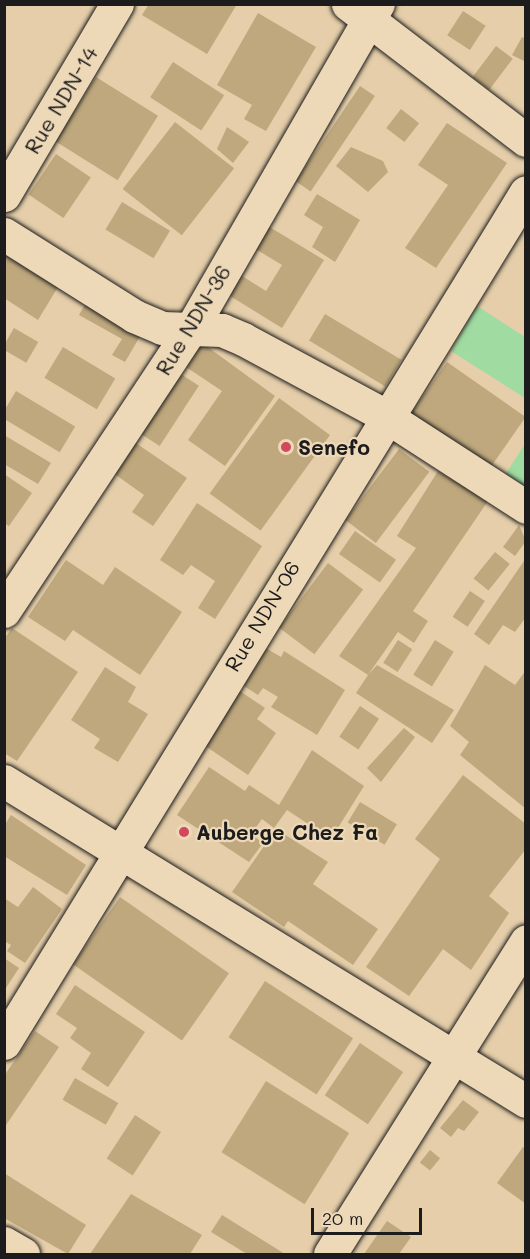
<!DOCTYPE html>
<style>
body{margin:0}
#map{position:relative;width:530px;height:1259px;overflow:hidden;background:#e5cea9;font-family:Mali,sans-serif}
div>[style]{position:absolute}
.green>*{inset:0;background:#a0dba1}
.building>*{inset:0;background:#bfa87d;transform-origin:0 0}
.roads{filter:drop-shadow(0 0 2px #1c1c1c) drop-shadow(0 0 2px #1c1c1c)}
.street>*{height:33px;margin:-16.5px;padding:0 16.5px;transform-origin:16.5px;border-radius:16.5px;background:#edd8b7}
.dots>*{width:16px;height:16px;translate:-50% -50%;box-sizing:border-box;border:3px solid #edd8b7;border-radius:50%}
span{translate:-50% -50%;white-space:nowrap;text-align:center;line-height:1.15;-webkit-text-stroke:4.5px #edd8b7;paint-order:stroke}
.street-label{font-size:21px;color:#1c1c1c}
.poi-label{font-size:21px;color:#1c1c1c;font-weight:700}
.left{translate:0 -50%;text-align:left}
.frame{position:absolute;inset:0;border:6px solid #1c1c1c;pointer-events:none}
.scale{position:absolute;left:311px;top:1208px;width:111px;height:27px;box-sizing:border-box;border:3px solid #1c1c1c;border-top:0;padding-left:8px;font-size:18px;line-height:21px;white-space:nowrap;color:#1c1c1c;-webkit-text-stroke:4px #edd8b7;paint-order:stroke}
</style>
<div id="map">
<div class="green">
<i style="clip-path:polygon(477px 306px,525px 337px,525px 398px,451px 351px)"></i>
<i style="clip-path:polygon(525px 444px,525px 493px,503px 478px)"></i>
</div>
<div class="building">
<i style="clip-path:polygon(149px 4px,237px 4px,207px 54px,142px 15px)"></i>
<i style="left:463px;top:11px;width:27px;height:29px;rotate:33deg"></i>
<i style="clip-path:polygon(258px 13px,316px 47px,266px 131px,244px 119px,252px 105px,217px 85px)"></i>
<i style="clip-path:polygon(522px 37px,526px 39px,526px 62px,512px 55px)"></i>
<i style="left:496px;top:46px;width:21px;height:39px;rotate:37deg"></i>
<i style="left:173px;top:62px;width:61px;height:42px;rotate:33deg"></i>
<i style="left:96px;top:77px;width:73px;height:76px;rotate:32deg"></i>
<i style="left:360px;top:86px;width:18px;height:115px;rotate:34deg"></i>
<i style="left:401px;top:109px;width:23px;height:24px;rotate:38deg"></i>
<i style="left:175px;top:122px;width:75px;height:85px;rotate:38deg"></i>
<i style="clip-path:polygon(447px 123px,507px 163px,436px 268px,405px 248px,448px 185px,418px 165px)"></i>
<i style="clip-path:polygon(227px 127px,249px 142px,233px 163px,217px 149px)"></i>
<i style="clip-path:polygon(351px 147px,383px 161px,388px 172px,368px 192px,336px 166px)"></i>
<i style="left:56px;top:154px;width:42px;height:49px;rotate:34deg"></i>
<i style="clip-path:polygon(317px 194px,360px 220px,335px 262px,312px 247px,323px 227px,304px 215px)"></i>
<i style="left:122px;top:202px;width:56px;height:32px;rotate:31deg"></i>
<i style="clip-path:polygon(263px 223px,324px 260px,282px 328px,222px 291px,234px 271px,266px 291px,282px 265px,249px 245px)"></i>
<i style="clip-path:polygon(4px 250px,58px 287px,38px 320px,4px 298px)"></i>
<i style="clip-path:polygon(87px 301px,142px 333px,125px 362px,112px 355px,122px 339px,79px 315px)"></i>
<i style="left:325px;top:314px;width:89px;height:31px;rotate:31deg"></i>
<i style="left:14px;top:328px;width:28px;height:24px;rotate:30deg"></i>
<i style="clip-path:polygon(194px 337px,275px 396px,225px 466px,188px 440px,222px 391px,177px 361px)"></i>
<i style="left:63px;top:347px;width:61px;height:36px;rotate:31deg"></i>
<i style="left:447px;top:362px;width:96px;height:63px;rotate:35deg"></i>
<i style="left:167px;top:365px;width:38px;height:72px;rotate:33deg"></i>
<i style="left:16px;top:391px;width:69px;height:30px;rotate:31deg"></i>
<i style="left:279px;top:398px;width:63px;height:118px;rotate:36deg"></i>
<i style="clip-path:polygon(4px 435px,51px 463px,38px 484px,4px 464px)"></i>
<i style="clip-path:polygon(130px 439px,187px 478px,153px 526px,132px 512px,144px 495px,109px 470px)"></i>
<i style="left:399px;top:449px;width:38px;height:89px;rotate:37deg"></i>
<i style="clip-path:polygon(438px 471px,488px 501px,413px 611px,428px 621px,414px 643px,398px 632px,368px 675px,377px 665px,454px 710px,432px 743px,356px 693px,368px 675px,339px 656px,416px 548px,397px 536px)"></i>
<i style="clip-path:polygon(4px 474px,32px 493px,9px 526px,4px 523px)"></i>
<i style="clip-path:polygon(197px 503px,262px 546px,215px 619px,198px 608px,215px 581px,191px 565px,183px 575px,160px 560px)"></i>
<i style="clip-path:polygon(519px 525px,526px 541px,515px 556px,503px 547px)"></i>
<i style="left:355px;top:531px;width:50px;height:28px;rotate:35deg"></i>
<i style="left:495px;top:552px;width:19px;height:34px;rotate:39deg"></i>
<i style="clip-path:polygon(526px 558px,526px 617px,515px 632px,503px 625px,489px 645px,474px 634px)"></i>
<i style="clip-path:polygon(66px 560px,103px 585px,115px 567px,182px 612px,140px 675px,73px 630px,65px 641px,28px 617px)"></i>
<i style="left:328px;top:563px;width:44px;height:81px;rotate:37deg"></i>
<i style="left:470px;top:591px;width:18px;height:31px;rotate:34deg"></i>
<i style="clip-path:polygon(12px 628px,78px 672px,17px 761px,4px 753px,4px 639px)"></i>
<i style="left:398px;top:640px;width:17px;height:27px;rotate:33deg"></i>
<i style="left:435px;top:640px;width:22px;height:41px;rotate:32deg"></i>
<i style="clip-path:polygon(262px 646px,281px 657px,284px 651px,345px 690px,317px 735px,271px 707px,278px 697px,263px 688px,258px 695px,239px 683px)"></i>
<i style="clip-path:polygon(485px 665px,515px 685px,526px 670px,526px 809px,460px 755px,469px 742px,450px 726px)"></i>
<i style="clip-path:polygon(105px 667px,136px 687px,128px 702px,148px 714px,118px 762px,94px 748px,100px 739px,71px 720px)"></i>
<i style="clip-path:polygon(237px 689px,265px 708px,257px 719px,276px 733px,248px 775px,201px 743px)"></i>
<i style="left:360px;top:706px;width:23px;height:37px;rotate:34deg"></i>
<i style="clip-path:polygon(404px 728px,415px 737px,381px 782px,367px 768px)"></i>
<i style="clip-path:polygon(312px 750px,364px 786px,331px 839px,287px 810px,274px 828px,262px 819px,251px 834px,263px 843px,249px 862px,177px 815px,209px 767px,245px 791px,249px 785px,279px 805px)"></i>
<i style="clip-path:polygon(463px 775px,526px 824px,526px 849px,489px 896px,509px 913px,471px 970px,443px 949px,409px 996px,366px 967px,440px 859px,415px 839px)"></i>
<i style="left:360px;top:802px;width:43px;height:24px;rotate:31deg"></i>
<i style="clip-path:polygon(11px 815px,86px 865px,67px 895px,4px 856px,4px 826px)"></i>
<i style="clip-path:polygon(276px 829px,328px 862px,313px 884px,378px 929px,353px 965px,288px 921px,284px 927px,232px 892px)"></i>
<i style="clip-path:polygon(33px 887px,62px 909px,25px 963px,7px 951px,11px 945px,4px 941px,4px 898px,18px 907px)"></i>
<i style="left:120px;top:897px;width:133px;height:82px;rotate:35deg"></i>
<i style="clip-path:polygon(4px 958px,19px 968px,4px 991px)"></i>
<i style="left:265px;top:981px;width:105px;height:67px;rotate:33deg"></i>
<i style="clip-path:polygon(75px 985px,145px 1032px,108px 1087px,81px 1069px,91px 1053px,70px 1038px,77px 1028px,56px 1014px)"></i>
<i style="clip-path:polygon(35px 1031px,59px 1047px,4px 1128px,4px 1076px)"></i>
<i style="left:360px;top:1043px;width:52px;height:63px;rotate:34deg"></i>
<i style="left:75px;top:1078px;width:50px;height:25px;rotate:30deg"></i>
<i style="left:266px;top:1081px;width:98px;height:84px;rotate:32deg"></i>
<i style="clip-path:polygon(463px 1100px,479px 1112px,464px 1131px,458px 1128px,451px 1137px,440px 1128px)"></i>
<i style="left:135px;top:1115px;width:31px;height:52px;rotate:33deg"></i>
<i style="clip-path:polygon(523px 1147px,526px 1149px,526px 1204px,497px 1183px)"></i>
<i style="left:430px;top:1150px;width:13px;height:16px;rotate:39deg"></i>
<i style="clip-path:polygon(4px 1173px,86px 1225px,68px 1254px,4px 1218px)"></i>
<i style="clip-path:polygon(131px 1194px,202px 1235px,190px 1254px,90px 1254px)"></i>
<i style="clip-path:polygon(222px 1215px,285px 1254px,247px 1254px,211px 1232px)"></i>
<i style="clip-path:polygon(387px 1221px,411px 1237px,399px 1254px,364px 1254px)"></i>
</div>
<div class="roads">
<div class="street">
<i style="left:348px;top:4px;width:224px;rotate:37.4deg"></i>
<i style="left:4px;top:195px;width:222px;rotate:-59.4deg"></i>
<i style="left:4px;top:234px;width:154px;rotate:32.2deg"></i>
<i style="left:134px;top:316px;width:30px;rotate:23deg"></i>
<i style="left:162px;top:328px;width:60px;rotate:1.9deg"></i>
<i style="left:222px;top:330px;width:23px;rotate:23deg"></i>
<i style="left:243px;top:339px;width:160px;rotate:28.3deg"></i>
<i style="left:384px;top:415px;width:169px;rotate:32.9deg"></i>
<i style="left:4px;top:611px;width:341px;rotate:-56.5deg"></i>
<i style="left:192px;top:327px;width:373px;rotate:-60.1deg"></i>
<i style="left:4px;top:781px;width:612px;rotate:31.51deg"></i>
<i style="left:4px;top:1043px;width:998px;rotate:-58.48deg"></i>
<i style="left:4px;top:1243px;width:22px;rotate:30deg"></i>
<i style="left:330px;top:1254px;width:369px;rotate:-57.9deg"></i>
</div>
</div>
<div class="dots">
<i style="left:286px;top:447px;background:#d1495b"></i>
<i style="left:184px;top:832px;background:#d1495b"></i>
</div>
<div class="street-label">
<span style="left:61px;top:100px;rotate:-59deg">Rue NDN-14</span>
<span style="left:193px;top:320px;rotate:-59deg">Rue NDN-36</span>
<span style="left:262px;top:616px;rotate:-59deg">Rue NDN-06</span>
</div>
<div class="poi-label">
<span class="left" style="left:298px;top:447px">Senefo</span>
<span class="left" style="left:196px;top:832px">Auberge Chez Fa</span>
</div>
<div class="frame"></div>
<div class="scale">20 m</div>
</div>
